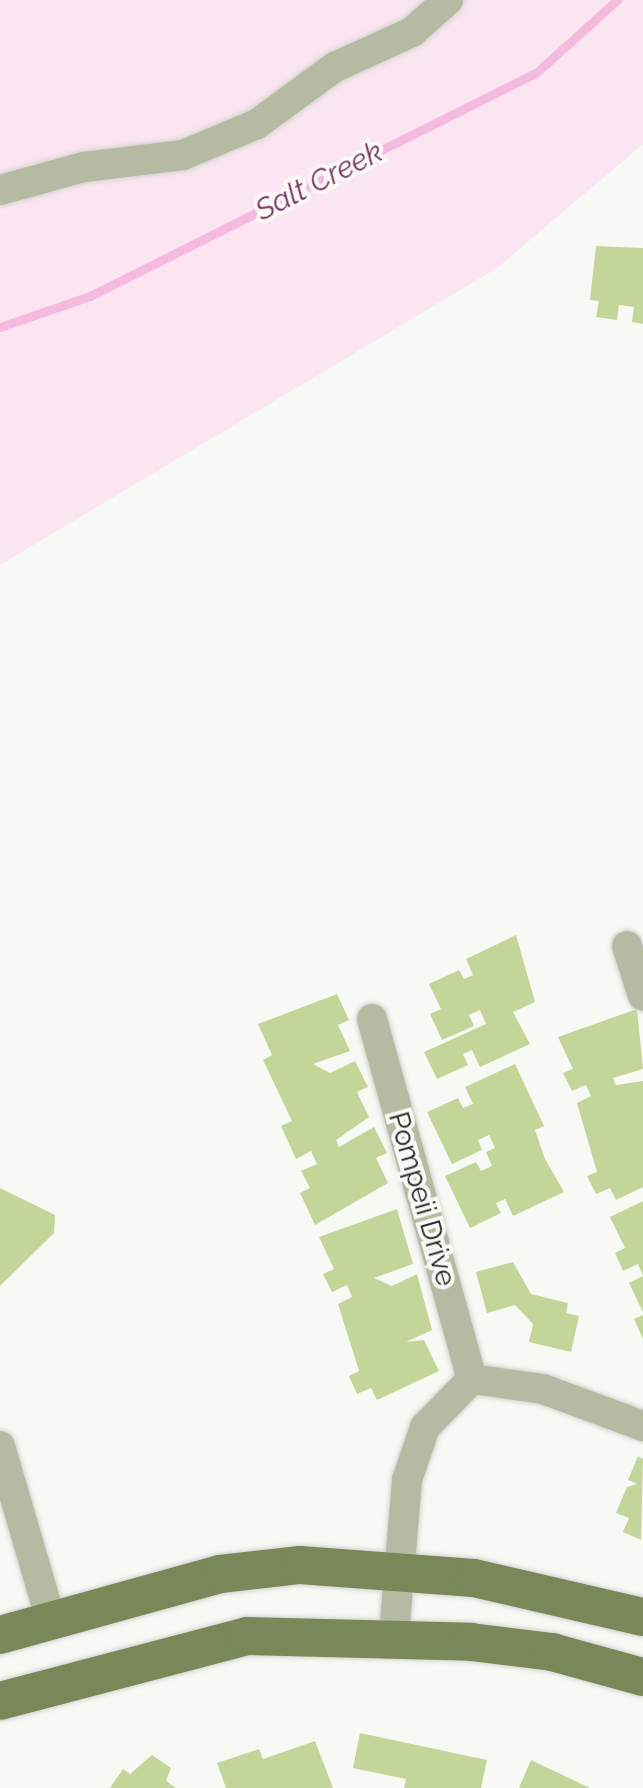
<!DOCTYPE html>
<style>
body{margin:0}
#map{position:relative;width:643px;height:1788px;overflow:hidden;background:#f8f9f5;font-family:Raleway,sans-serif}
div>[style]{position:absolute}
.green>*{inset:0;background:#fae5f1}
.stream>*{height:9px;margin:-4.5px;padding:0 4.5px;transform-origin:4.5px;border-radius:4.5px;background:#f4bbdf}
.building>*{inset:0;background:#c4d59a}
.roads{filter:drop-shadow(0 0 2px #d2d3cf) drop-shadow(0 0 2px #d2d3cf)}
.minor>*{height:30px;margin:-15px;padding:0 15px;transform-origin:15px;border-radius:15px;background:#b4bba2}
.major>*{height:38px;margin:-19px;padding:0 19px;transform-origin:19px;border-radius:19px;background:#7a8759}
span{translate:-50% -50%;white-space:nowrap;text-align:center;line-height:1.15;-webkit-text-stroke:8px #f8f9f5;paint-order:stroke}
.street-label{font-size:28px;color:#252524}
.water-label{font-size:30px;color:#783562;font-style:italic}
</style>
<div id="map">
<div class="green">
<i style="clip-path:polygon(0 0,643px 0,643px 144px,497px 268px,0 565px)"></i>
</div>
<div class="stream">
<i style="left:0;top:327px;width:95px;rotate:-19deg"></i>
<i style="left:90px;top:296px;width:500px;rotate:-26.6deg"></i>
<i style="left:537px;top:72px;width:108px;rotate:-42deg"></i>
</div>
<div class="building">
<i style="clip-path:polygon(596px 246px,643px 248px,643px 324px,632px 322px,634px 307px,619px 305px,617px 320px,596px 317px,599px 301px,590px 300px)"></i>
<i style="clip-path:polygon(516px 935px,535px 1002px,513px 1012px,530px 1044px,480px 1067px,472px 1050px,463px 1054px,468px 1065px,437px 1079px,424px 1052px,486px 1024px,480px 1010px,469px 1015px,474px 1026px,442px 1040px,430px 1014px,441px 1009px,429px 984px,459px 970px,464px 979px,473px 975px,466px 959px)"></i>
<i style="clip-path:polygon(337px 994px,349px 1020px,338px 1025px,350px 1051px,313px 1064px,330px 1073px,355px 1061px,368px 1087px,357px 1092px,369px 1117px,336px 1140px,339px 1147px,374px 1127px,387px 1153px,376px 1158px,388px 1183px,315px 1225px,300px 1193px,310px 1188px,301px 1171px,317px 1164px,311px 1151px,296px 1159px,281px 1126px,292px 1121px,263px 1060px,272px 1055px,258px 1024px)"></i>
<i style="clip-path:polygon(637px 1009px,643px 1069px,613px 1078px,616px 1085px,643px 1081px,643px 1187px,616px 1200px,610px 1188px,596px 1194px,587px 1176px,597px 1172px,577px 1103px,591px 1096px,586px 1085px,572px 1091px,563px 1073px,573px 1069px,558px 1037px)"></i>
<i style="clip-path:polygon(515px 1064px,544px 1126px,535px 1130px,545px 1159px,564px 1192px,513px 1216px,505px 1199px,496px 1203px,501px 1213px,470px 1228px,445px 1176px,476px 1162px,481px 1171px,492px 1166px,486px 1152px,495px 1148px,489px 1135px,478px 1140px,482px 1150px,452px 1164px,427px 1112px,458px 1098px,463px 1108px,473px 1104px,465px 1087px)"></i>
<i style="clip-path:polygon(0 1188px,55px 1215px,54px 1233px,0 1286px)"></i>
<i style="clip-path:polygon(643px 1201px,643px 1276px,638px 1264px,623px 1271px,615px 1253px,625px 1248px,610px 1217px)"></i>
<i style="clip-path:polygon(397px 1209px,413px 1264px,374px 1278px,392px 1286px,417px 1274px,432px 1330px,406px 1342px,424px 1340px,439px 1371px,377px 1400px,371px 1388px,357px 1394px,349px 1376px,359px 1371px,338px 1304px,352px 1297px,347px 1285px,332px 1292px,323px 1274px,334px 1269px,319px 1237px)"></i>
<i style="clip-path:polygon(513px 1262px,531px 1294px,568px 1303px,566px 1313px,579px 1316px,571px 1352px,529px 1342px,533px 1324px,515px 1305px,487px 1313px,476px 1272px)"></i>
<i style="clip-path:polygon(643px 1276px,643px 1312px,629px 1283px)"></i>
<i style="clip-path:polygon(643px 1315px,643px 1339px,634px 1319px)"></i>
<i style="clip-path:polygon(638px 1456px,643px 1459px,641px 1540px,623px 1532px,629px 1518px,616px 1513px,627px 1487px,637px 1484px,628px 1480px)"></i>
<i style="clip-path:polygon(360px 1733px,487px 1760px,481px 1788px,404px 1788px,406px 1779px,353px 1768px)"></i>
<i style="clip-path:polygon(315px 1741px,333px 1788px,226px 1788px,217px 1763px,259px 1749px,263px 1759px)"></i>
<i style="clip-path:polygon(152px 1755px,171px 1768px,166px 1781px,176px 1788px,110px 1788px,123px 1769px,130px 1774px)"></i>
<i style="clip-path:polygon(531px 1760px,590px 1788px,519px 1788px)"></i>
</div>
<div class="roads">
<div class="minor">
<i style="left:0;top:190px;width:87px;rotate:-15.3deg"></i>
<i style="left:84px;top:167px;width:100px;rotate:-6.9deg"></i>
<i style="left:183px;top:155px;width:80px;rotate:-22.7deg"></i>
<i style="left:257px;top:124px;width:97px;rotate:-36.2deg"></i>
<i style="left:335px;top:67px;width:85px;rotate:-24.4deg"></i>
<i style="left:412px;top:32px;width:48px;rotate:-41.6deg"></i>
<i style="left:627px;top:946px;width:52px;rotate:72.3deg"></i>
<i style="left:372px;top:1019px;width:374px;rotate:74.5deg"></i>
<i style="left:472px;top:1379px;width:72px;rotate:8deg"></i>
<i style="left:543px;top:1389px;width:107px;rotate:20.3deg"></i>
<i style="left:0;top:1446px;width:181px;rotate:73.7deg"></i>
<i style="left:394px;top:1635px;width:156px;rotate:-85.2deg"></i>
<i style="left:407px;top:1480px;width:56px;rotate:-71.2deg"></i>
<i style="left:425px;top:1427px;width:67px;rotate:-45.6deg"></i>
</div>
<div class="major">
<i style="left:0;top:1635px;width:228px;rotate:-15.5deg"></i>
<i style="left:220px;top:1574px;width:81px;rotate:-6.4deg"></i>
<i style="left:300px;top:1565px;width:174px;rotate:4.3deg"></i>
<i style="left:474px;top:1578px;width:173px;rotate:13deg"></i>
<i style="left:0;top:1701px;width:255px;rotate:-14.7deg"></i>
<i style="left:247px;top:1636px;width:224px;rotate:1.5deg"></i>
<i style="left:471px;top:1642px;width:82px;rotate:7deg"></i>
<i style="left:552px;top:1652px;width:94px;rotate:15.4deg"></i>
</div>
</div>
<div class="street-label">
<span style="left:422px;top:1199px;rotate:74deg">Pompeii Drive</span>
</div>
<div class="water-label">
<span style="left:319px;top:181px;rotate:-27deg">Salt Creek</span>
</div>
</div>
